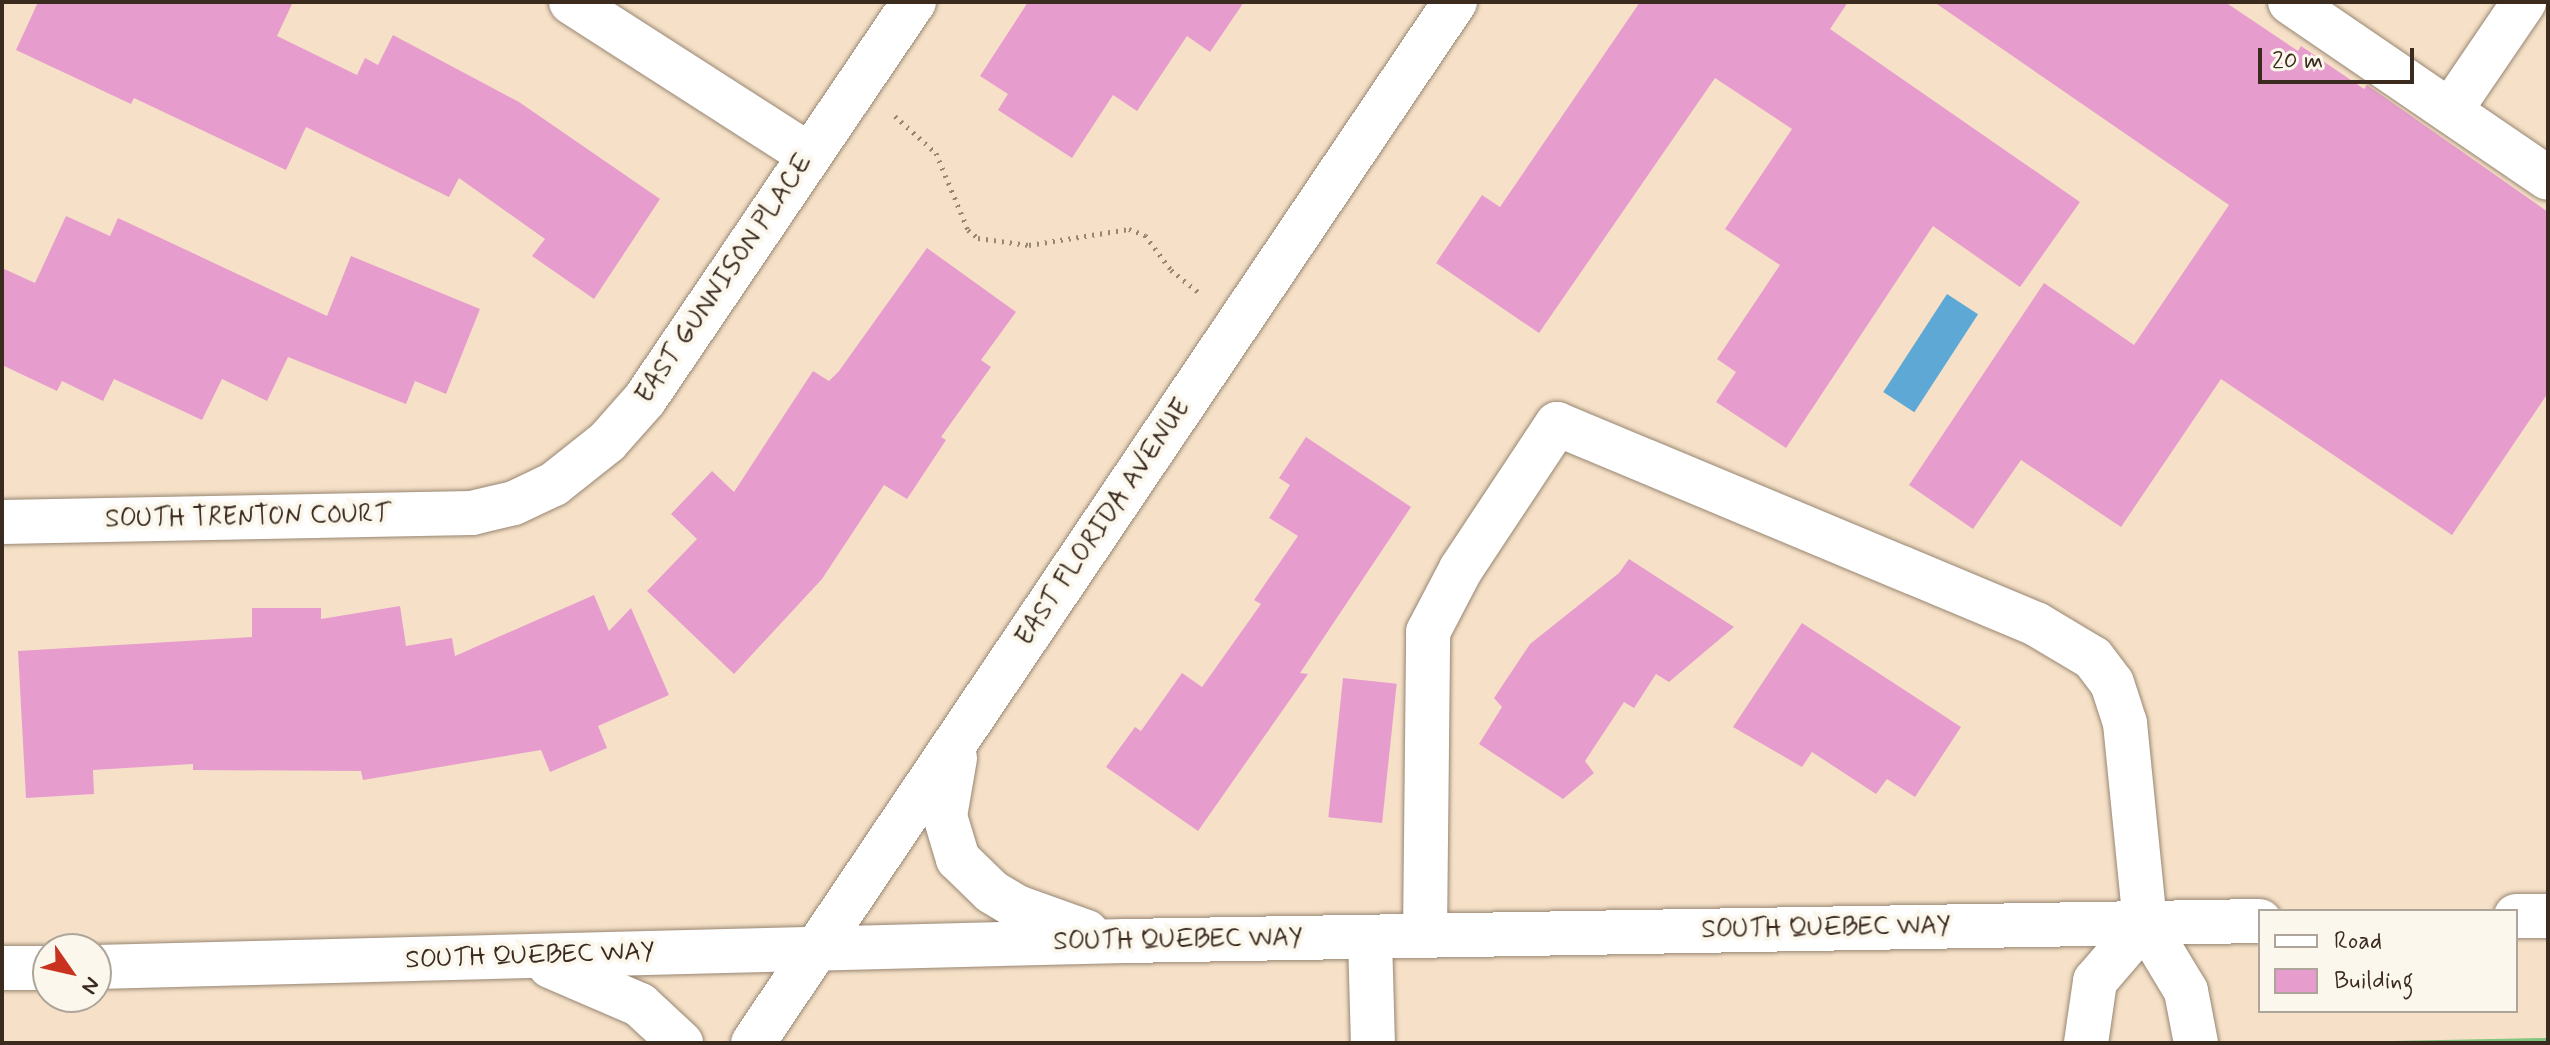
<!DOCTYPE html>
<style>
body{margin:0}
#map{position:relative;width:2550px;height:1045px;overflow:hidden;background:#f6e1c8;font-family:Mynerve,sans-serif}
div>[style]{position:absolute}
.green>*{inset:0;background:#82c680}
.water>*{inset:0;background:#5da8d5;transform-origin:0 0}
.building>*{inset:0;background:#e69dcd;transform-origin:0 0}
.path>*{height:5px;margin-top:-2.5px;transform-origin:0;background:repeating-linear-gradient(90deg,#988673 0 2px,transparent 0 8px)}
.roads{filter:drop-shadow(0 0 2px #988673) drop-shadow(0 0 2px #988673)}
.minor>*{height:44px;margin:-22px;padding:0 22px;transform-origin:22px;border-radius:22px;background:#fff}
span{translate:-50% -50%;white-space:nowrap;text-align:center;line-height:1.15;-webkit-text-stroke:8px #fbf7ec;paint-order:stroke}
.street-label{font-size:26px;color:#3b2a1e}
.frame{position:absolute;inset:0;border:4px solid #3b2a1e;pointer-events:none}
.legend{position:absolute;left:2258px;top:909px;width:260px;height:104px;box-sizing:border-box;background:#fbf7ec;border:2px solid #aea59a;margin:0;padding:10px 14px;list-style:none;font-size:24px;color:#3b2a1e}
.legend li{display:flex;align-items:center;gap:16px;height:40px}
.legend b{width:40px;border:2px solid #aea59a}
.north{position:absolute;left:32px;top:933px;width:80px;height:80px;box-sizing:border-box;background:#fbf7ec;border:2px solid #aea59a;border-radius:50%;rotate:124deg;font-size:22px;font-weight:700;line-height:32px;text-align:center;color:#3b2a1e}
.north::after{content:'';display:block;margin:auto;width:28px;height:36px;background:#c8321e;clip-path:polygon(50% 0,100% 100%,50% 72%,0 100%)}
.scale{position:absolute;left:2258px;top:48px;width:156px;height:36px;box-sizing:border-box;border:4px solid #3b2a1e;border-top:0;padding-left:10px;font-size:24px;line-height:28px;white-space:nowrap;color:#3b2a1e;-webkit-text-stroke:6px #fbf7ec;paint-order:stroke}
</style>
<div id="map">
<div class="green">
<i style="clip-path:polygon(2548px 1038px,2548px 1043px,2290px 1043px)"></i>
</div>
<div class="water">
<i style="left:1947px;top:294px;width:37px;height:117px;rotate:33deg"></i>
</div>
<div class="building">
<i style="clip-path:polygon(38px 2px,293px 2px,277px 36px,357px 75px,365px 58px,378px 65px,393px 35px,519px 102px,660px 199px,594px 299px,532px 256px,545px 239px,459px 178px,449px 197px,306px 127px,286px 170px,134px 98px,131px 104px,16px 50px)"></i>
<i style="clip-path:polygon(1028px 2px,1244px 2px,1210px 52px,1187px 36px,1137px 111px,1113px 95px,1072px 158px,998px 110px,1008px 94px,980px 76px)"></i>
<i style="clip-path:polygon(1640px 2px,1848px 2px,1830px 29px,2080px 202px,2020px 287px,1933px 226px,1786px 448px,1716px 402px,1736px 372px,1717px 359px,1780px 265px,1725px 229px,1792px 129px,1715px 78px,1539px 333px,1436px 263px,1482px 195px,1500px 207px)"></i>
<i style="clip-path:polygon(1934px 2px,2225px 2px,2298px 51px,2301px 46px,2364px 89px,2367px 85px,2548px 212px,2548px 393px,2452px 535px,2221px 379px,2121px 527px,2021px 460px,1973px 529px,1909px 485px,2044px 283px,2134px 345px,2229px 205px)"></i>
<i style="clip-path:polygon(66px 216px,110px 236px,118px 218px,327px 316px,351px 256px,480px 309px,446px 394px,415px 381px,406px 404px,288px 357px,267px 401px,222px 379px,202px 420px,114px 379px,103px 401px,62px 381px,57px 391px,2px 365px,2px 268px,35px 283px)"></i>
<i style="clip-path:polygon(927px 248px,1016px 312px,981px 360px,991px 367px,941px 437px,946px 440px,907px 499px,884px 485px,822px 579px,734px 674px,647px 591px,697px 539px,671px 514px,712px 471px,734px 492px,813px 371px,829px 381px,839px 371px)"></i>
<i style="clip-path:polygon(1306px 437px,1411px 507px,1300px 673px,1308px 674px,1198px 831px,1106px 767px,1135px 727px,1141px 731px,1182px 673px,1202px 687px,1261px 604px,1254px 600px,1298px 536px,1269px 518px,1290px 485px,1279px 478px)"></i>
<i style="clip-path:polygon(1629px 559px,1734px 627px,1669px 682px,1656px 674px,1634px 708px,1624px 702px,1585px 761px,1594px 773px,1563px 799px,1479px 744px,1502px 707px,1494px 698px,1530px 644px,1619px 573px)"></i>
<i style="clip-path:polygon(594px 595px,609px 631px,631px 608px,669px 695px,598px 726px,607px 748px,550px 772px,541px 750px,363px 780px,361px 771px,193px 770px,193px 764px,93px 770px,94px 794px,26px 798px,18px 651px,252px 637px,252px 608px,321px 608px,321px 619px,400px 606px,406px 646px,452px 638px,455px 656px)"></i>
<i style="clip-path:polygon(1802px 623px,1961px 727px,1915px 797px,1887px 779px,1876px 794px,1812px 752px,1802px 767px,1733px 727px)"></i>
<i style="left:1343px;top:678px;width:54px;height:140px;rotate:6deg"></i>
</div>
<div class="path">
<i style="left:895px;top:116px;width:55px;rotate:42.1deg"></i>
<i style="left:936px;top:153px;width:83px;rotate:67.4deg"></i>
<i style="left:968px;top:230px;width:13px;rotate:39deg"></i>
<i style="left:978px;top:238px;width:51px;rotate:7.8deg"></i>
<i style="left:1029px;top:245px;width:101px;rotate:-9.1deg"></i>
<i style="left:1129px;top:229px;width:17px;rotate:21deg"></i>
<i style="left:1145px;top:235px;width:44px;rotate:53.4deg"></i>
<i style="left:1171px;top:270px;width:38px;rotate:39deg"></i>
</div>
<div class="roads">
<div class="minor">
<i style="left:571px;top:2px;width:283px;rotate:32.7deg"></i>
<i style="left:2290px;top:2px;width:312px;rotate:34.3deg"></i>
<i style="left:2450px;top:111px;width:132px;rotate:-55.8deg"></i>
<i style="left:2px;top:522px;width:470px;rotate:-1.1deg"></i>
<i style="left:472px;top:513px;width:43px;rotate:-13.4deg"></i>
<i style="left:514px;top:503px;width:44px;rotate:-25.4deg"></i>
<i style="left:554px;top:484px;width:68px;rotate:-38.4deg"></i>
<i style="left:607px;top:442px;width:57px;rotate:-48.5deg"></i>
<i style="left:645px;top:399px;width:480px;rotate:-55.9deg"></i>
<i style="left:955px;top:758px;width:59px;rotate:99.8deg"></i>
<i style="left:945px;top:816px;width:45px;rotate:73.2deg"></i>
<i style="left:958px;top:859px;width:47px;rotate:44.1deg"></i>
<i style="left:992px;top:892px;width:29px;rotate:31deg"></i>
<i style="left:1017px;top:907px;width:74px;rotate:19.7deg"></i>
<i style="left:2516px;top:916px;width:32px"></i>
<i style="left:1425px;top:936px;width:304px;rotate:-89.4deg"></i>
<i style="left:1428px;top:632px;width:71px;rotate:-62.4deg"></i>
<i style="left:1461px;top:569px;width:174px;rotate:-56.5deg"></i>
<i style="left:1557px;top:424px;width:519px;rotate:22.66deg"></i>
<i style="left:2036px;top:624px;width:66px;rotate:30.8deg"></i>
<i style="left:2093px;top:658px;width:31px;rotate:53deg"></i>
<i style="left:2112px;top:683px;width:42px;rotate:72deg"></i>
<i style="left:2125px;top:723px;width:201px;rotate:84.3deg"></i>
<i style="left:2145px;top:923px;width:79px;rotate:58.9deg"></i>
<i style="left:2186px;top:991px;width:53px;rotate:79.1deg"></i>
<i style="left:1370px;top:938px;width:105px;rotate:88.4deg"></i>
<i style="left:550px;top:966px;width:98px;rotate:23.4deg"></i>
<i style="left:640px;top:1005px;width:56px;rotate:42.8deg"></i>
<i style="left:96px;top:967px;width:1029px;rotate:-1.45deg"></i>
<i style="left:1125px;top:941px;width:1135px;rotate:-1.01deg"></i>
<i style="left:2px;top:968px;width:46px"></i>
<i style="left:753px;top:1043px;width:1256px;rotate:-56.01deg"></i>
<i style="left:2086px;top:1043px;width:63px;rotate:-81.7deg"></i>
<i style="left:2095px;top:981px;width:77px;rotate:-49.2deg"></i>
</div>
</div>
<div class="street-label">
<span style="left:725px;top:279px;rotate:-56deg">EAST GUNNISON PLACE</span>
<span style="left:248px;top:518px;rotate:-1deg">SOUTH TRENTON COURT</span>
<span style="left:1104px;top:523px;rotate:-56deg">EAST FLORIDA AVENUE</span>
<span style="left:1826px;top:929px;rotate:-1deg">SOUTH QUEBEC WAY</span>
<span style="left:1178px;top:941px;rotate:-1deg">SOUTH QUEBEC WAY</span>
<span style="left:530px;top:957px;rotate:-2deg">SOUTH QUEBEC WAY</span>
</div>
<div class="frame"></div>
<ul class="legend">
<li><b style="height:10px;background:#fff"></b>Road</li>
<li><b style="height:22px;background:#e69dcd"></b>Building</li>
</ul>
<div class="north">N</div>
<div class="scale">20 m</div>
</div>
